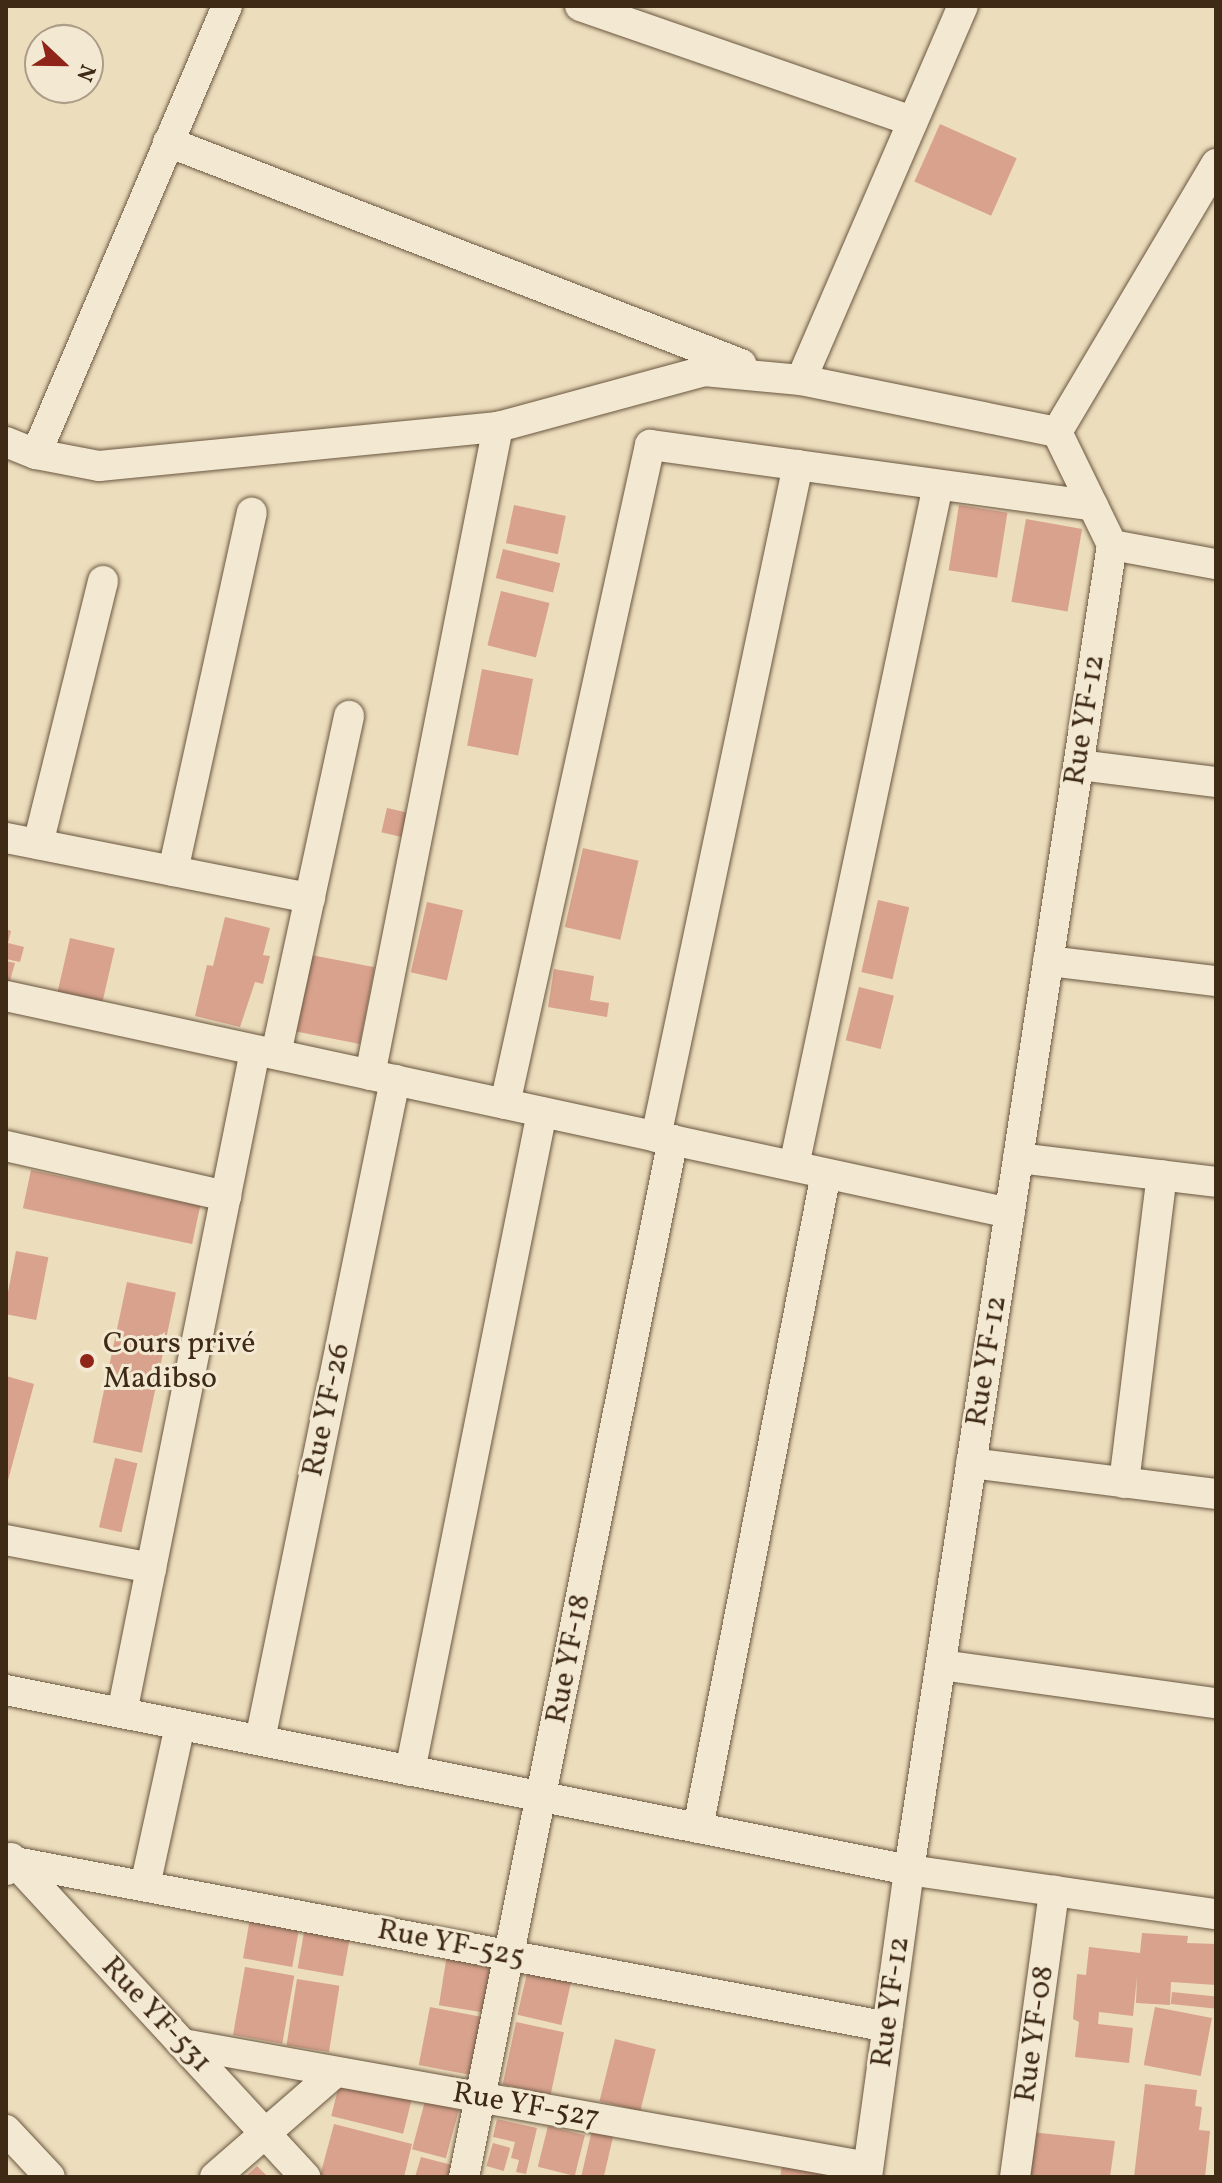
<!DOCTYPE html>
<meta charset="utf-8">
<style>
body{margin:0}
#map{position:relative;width:1222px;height:2183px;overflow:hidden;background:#ecddbc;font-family:Vollkorn,serif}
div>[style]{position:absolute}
.building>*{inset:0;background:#d8a28d;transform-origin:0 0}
.roads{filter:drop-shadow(0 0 2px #6a5740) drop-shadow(0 0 2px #6a5740)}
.street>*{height:30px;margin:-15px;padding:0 15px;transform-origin:15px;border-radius:15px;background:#f3e9d3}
.dots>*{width:22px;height:22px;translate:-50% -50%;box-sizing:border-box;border:4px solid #f3e9d3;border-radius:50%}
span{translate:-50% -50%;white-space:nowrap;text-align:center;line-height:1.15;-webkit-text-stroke:6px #f3e9d3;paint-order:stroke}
.street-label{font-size:30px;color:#3f2a16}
.poi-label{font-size:30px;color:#3f2a16}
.left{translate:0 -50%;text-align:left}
.frame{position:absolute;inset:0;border:8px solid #3f2a16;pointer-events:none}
.north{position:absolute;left:24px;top:24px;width:80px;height:80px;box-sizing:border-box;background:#f3e9d3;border:2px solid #ab9d87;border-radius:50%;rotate:112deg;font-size:22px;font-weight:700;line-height:32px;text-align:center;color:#3f2a16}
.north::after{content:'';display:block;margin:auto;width:28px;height:36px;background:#8f2418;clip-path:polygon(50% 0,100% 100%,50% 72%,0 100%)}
</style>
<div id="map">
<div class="building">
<i style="left:940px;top:124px;width:84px;height:63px;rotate:24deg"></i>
<i style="left:514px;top:505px;width:53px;height:39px;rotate:12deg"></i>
<i style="left:959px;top:505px;width:49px;height:66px;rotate:9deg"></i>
<i style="left:1026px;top:519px;width:57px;height:84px;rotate:10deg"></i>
<i style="left:503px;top:549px;width:59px;height:30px;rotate:14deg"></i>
<i style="left:501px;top:591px;width:50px;height:56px;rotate:14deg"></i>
<i style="left:482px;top:669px;width:52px;height:78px;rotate:11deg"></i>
<i style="left:387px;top:808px;width:27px;height:25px;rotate:13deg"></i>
<i style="left:583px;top:848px;width:57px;height:81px;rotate:13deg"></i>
<i style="left:878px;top:900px;width:32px;height:74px;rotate:13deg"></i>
<i style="left:427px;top:902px;width:37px;height:72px;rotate:13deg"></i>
<i style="clip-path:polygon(225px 917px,270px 928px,263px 955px,270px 956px,263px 984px,255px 982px,240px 1027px,195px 1016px,207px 965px,213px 966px)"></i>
<i style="clip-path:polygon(6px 929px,11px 931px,8px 943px,24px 947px,20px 962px,6px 959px)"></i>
<i style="left:70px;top:938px;width:46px;height:59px;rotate:13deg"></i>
<i style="left:306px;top:954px;width:70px;height:78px;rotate:11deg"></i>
<i style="clip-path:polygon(6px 961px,15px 963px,9px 984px,6px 983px)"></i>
<i style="clip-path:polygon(554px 969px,594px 976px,590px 1000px,609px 1003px,607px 1017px,548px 1007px)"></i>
<i style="left:859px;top:987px;width:36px;height:55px;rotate:14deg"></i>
<i style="left:31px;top:1170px;width:173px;height:39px;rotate:12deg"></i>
<i style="left:16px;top:1251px;width:33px;height:64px;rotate:11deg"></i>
<i style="left:127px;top:1282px;width:50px;height:164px;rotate:12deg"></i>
<i style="clip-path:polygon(6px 1376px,34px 1384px,7px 1484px,6px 1484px)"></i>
<i style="left:115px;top:1458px;width:23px;height:71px;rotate:13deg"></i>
<i style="left:251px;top:1913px;width:50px;height:46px;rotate:10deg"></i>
<i style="left:306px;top:1921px;width:46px;height:48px;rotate:10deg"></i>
<i style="clip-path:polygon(1142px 1933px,1188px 1936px,1187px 1943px,1216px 1944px,1216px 1985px,1171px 1982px,1170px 2005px,1136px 2003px,1137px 1977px,1133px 2016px,1099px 2012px,1098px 2024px,1133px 2028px,1129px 2063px,1075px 2057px,1079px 2022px,1073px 2019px,1077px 1974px,1086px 1975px,1089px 1947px,1140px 1953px)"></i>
<i style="left:448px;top:1948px;width:47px;height:58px;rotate:9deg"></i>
<i style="left:245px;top:1967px;width:50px;height:69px;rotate:10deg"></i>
<i style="left:528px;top:1969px;width:45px;height:47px;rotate:13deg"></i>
<i style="left:297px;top:1979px;width:43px;height:67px;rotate:9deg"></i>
<i style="left:1172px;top:1992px;width:44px;height:12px;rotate:6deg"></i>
<i style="left:430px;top:2007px;width:53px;height:59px;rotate:11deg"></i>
<i style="left:1155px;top:2007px;width:58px;height:59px;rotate:11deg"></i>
<i style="left:516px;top:2022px;width:49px;height:64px;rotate:12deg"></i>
<i style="left:615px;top:2039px;width:42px;height:64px;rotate:14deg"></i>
<i style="left:340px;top:2081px;width:74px;height:36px;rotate:14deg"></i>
<i style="clip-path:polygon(1145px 2084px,1197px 2090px,1195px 2106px,1202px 2107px,1199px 2130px,1210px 2131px,1205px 2177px,1134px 2177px)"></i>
<i style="left:425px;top:2101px;width:35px;height:50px;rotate:15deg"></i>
<i style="clip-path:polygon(497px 2119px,537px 2128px,526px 2174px,516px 2172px,519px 2160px,511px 2158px,515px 2142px,493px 2137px)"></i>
<i style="clip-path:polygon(334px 2124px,412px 2144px,404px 2177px,320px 2176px)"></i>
<i style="left:548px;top:2126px;width:38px;height:42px;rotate:14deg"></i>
<i style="left:592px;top:2130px;width:22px;height:49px;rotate:13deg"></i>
<i style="clip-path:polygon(1031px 2132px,1115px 2141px,1110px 2177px,1026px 2177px)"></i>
<i style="left:493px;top:2143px;width:18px;height:24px;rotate:16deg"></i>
<i style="clip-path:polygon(784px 2155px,830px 2163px,827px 2177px,780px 2177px)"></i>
<i style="clip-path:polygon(421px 2157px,452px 2165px,449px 2177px,415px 2177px)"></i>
<i style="clip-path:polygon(257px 2166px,268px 2177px,245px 2177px)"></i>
</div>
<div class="roads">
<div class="street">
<i style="left:580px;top:6px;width:352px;rotate:19.1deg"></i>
<i style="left:168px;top:142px;width:615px;rotate:21.18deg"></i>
<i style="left:801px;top:380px;width:408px;rotate:-66.6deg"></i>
<i style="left:1057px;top:432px;width:312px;rotate:-59.3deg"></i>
<i style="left:1057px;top:432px;width:126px;rotate:64deg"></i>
<i style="left:6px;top:442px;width:32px;rotate:22deg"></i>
<i style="left:36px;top:454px;width:64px;rotate:10.8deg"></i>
<i style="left:99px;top:466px;width:401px;rotate:-5.6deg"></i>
<i style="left:498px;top:427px;width:213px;rotate:-15.2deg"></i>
<i style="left:704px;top:371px;width:97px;rotate:5.3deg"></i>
<i style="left:801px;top:380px;width:261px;rotate:11.5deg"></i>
<i style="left:36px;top:454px;width:487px;rotate:-66.9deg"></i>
<i style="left:1112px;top:545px;width:106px;rotate:10.4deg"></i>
<i style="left:1079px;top:765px;width:138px;rotate:7.1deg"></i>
<i style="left:6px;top:838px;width:310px;rotate:11.2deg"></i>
<i style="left:38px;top:844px;width:271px;rotate:-76.1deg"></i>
<i style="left:173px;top:871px;width:367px;rotate:-77.6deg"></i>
<i style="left:1048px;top:961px;width:169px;rotate:6.8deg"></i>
<i style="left:6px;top:996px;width:1027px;rotate:12.2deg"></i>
<i style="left:276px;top:1054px;width:346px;rotate:-77.8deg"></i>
<i style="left:370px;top:1075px;width:661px;rotate:-78.83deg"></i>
<i style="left:505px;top:1104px;width:675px;rotate:-77.59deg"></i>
<i style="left:650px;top:445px;width:447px;rotate:7.8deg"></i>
<i style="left:656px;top:1137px;width:687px;rotate:-78.07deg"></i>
<i style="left:6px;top:1146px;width:226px;rotate:12.8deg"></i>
<i style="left:1018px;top:1158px;width:199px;rotate:6.9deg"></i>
<i style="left:794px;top:1166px;width:696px;rotate:-78.06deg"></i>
<i style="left:971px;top:1463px;width:247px;rotate:7.2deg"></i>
<i style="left:1124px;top:1483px;width:310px;rotate:-83deg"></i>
<i style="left:6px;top:1540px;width:148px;rotate:10.9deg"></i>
<i style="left:941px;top:1665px;width:278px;rotate:7.9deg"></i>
<i style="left:6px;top:1690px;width:921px;rotate:11.27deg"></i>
<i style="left:909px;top:1870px;width:310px;rotate:8.2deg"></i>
<i style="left:122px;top:1713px;width:675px;rotate:-78.64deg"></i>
<i style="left:260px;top:1740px;width:674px;rotate:-78.44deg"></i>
<i style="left:410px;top:1771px;width:672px;rotate:-78.67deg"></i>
<i style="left:698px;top:1828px;width:666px;rotate:-78.93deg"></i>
<i style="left:11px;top:1858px;width:434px;rotate:47.3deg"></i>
<i style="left:6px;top:1870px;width:12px;rotate:-42deg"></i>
<i style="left:15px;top:1862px;width:888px;rotate:10.7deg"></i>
<i style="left:145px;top:1886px;width:165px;rotate:-77.7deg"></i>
<i style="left:183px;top:2044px;width:696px;rotate:10.18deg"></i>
<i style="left:6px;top:2130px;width:64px;rotate:46.9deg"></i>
<i style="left:215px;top:2177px;width:160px;rotate:-41deg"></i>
<i style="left:464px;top:2177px;width:1058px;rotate:-78.61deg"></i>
<i style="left:867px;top:2177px;width:310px;rotate:-82.2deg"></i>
<i style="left:909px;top:1870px;width:1340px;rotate:-81.29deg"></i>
<i style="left:1015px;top:2177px;width:289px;rotate:-82.2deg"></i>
</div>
</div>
<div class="dots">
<i style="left:87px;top:1361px;background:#8f2418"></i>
</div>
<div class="street-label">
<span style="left:1085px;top:720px;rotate:-81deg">Rue YF-12</span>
<span style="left:987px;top:1361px;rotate:-81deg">Rue YF-12</span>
<span style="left:327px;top:1410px;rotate:-78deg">Rue YF-26</span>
<span style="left:569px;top:1659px;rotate:-79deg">Rue YF-18</span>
<span style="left:451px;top:1944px;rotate:11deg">Rue YF-525</span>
<span style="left:891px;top:2002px;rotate:-82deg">Rue YF-12</span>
<span style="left:156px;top:2015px;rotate:47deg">Rue YF-531</span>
<span style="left:1035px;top:2034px;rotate:-82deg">Rue YF-08</span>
<span style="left:526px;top:2106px;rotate:10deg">Rue YF-527</span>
</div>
<div class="poi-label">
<span class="left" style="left:103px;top:1361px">Cours privé<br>Madibso</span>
</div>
<div class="frame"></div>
<div class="north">N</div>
</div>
